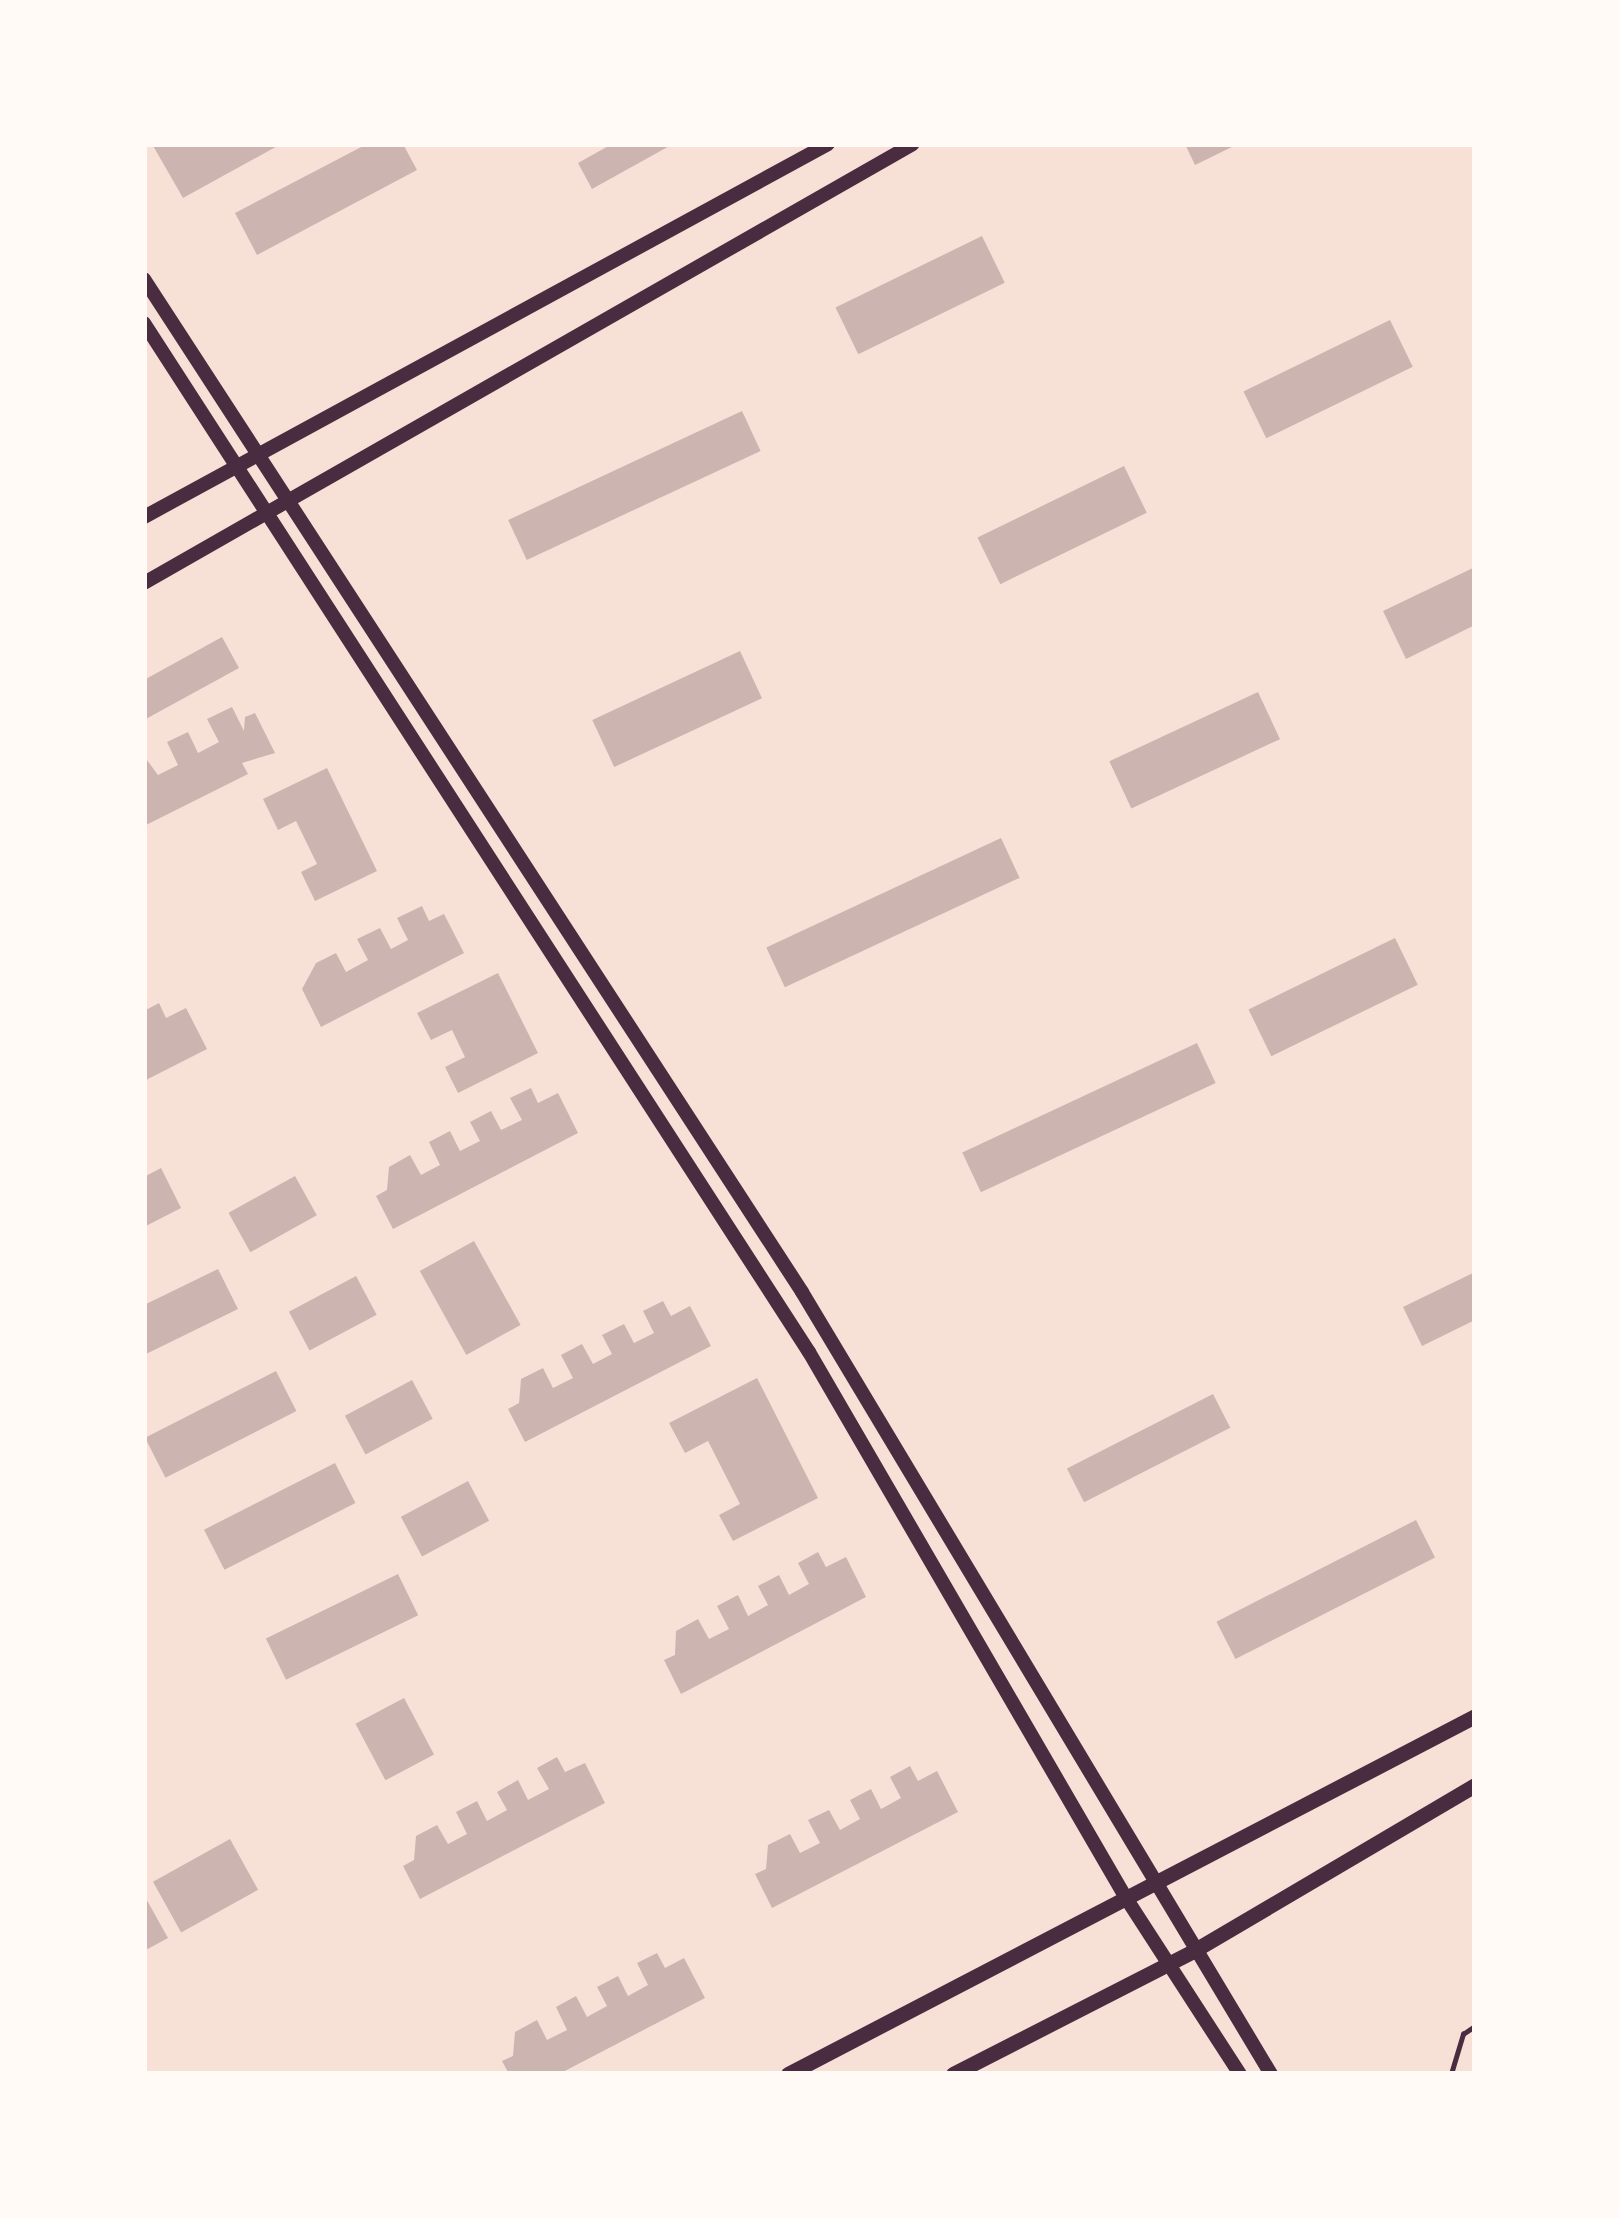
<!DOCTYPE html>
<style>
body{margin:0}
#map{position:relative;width:1619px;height:2218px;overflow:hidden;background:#f7e1d7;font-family:Rubik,sans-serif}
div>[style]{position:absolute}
.building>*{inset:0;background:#ccb4b1;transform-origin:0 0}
.service>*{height:4.5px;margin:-2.25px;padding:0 2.25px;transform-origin:2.25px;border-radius:2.25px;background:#4a2c40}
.tertiary>*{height:14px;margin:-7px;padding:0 7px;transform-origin:7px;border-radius:7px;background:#4a2c40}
.secondary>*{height:15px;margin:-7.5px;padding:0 7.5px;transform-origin:7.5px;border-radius:7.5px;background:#4a2c40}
span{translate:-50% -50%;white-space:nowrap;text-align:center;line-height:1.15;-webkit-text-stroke:9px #fffaf5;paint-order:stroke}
.frame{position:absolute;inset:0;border:147px solid #fffaf5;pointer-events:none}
</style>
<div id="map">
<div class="building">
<i style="clip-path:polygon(152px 144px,281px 144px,183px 198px)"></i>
<i style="clip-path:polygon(367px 144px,403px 144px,417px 170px,257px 255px,235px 213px)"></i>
<i style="clip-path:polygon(612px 144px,673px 144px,592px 189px,578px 163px)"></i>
<i style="clip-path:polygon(1185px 144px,1238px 144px,1195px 165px)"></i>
<i style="left:982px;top:236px;width:52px;height:163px;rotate:64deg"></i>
<i style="left:1390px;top:320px;width:52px;height:163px;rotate:64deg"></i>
<i style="left:742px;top:411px;width:44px;height:258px;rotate:65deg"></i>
<i style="left:1124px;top:466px;width:52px;height:163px;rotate:64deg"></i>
<i style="clip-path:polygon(1475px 567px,1475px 625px,1406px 659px,1383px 611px)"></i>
<i style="clip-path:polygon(222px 637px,239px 668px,144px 720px,144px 680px)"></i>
<i style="left:740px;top:651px;width:52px;height:163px;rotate:65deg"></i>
<i style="left:1258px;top:692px;width:52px;height:164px;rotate:65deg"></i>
<i style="clip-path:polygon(232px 707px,244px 731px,245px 717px,255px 713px,275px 753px,242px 763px,248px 774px,144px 826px,144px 756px,158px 775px,178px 765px,167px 742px,188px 732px,198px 753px,219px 742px,207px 719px)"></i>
<i style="clip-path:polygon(327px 768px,377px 871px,315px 901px,301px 872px,317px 864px,296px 821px,278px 830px,263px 799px)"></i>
<i style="left:1001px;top:838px;width:44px;height:259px;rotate:65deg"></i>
<i style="clip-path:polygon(422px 906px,429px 921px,444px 914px,464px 953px,321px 1027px,302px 989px,316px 963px,336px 953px,346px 972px,368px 960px,357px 939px,380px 928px,391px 949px,408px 940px,397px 918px)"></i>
<i style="left:1395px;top:938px;width:52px;height:163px;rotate:64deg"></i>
<i style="clip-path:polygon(498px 973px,538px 1053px,458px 1093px,445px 1067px,465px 1057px,452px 1030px,431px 1040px,417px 1013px)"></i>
<i style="clip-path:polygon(159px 1003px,166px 1018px,186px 1008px,207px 1049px,144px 1081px,144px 1011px)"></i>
<i style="left:1197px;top:1043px;width:44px;height:259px;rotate:65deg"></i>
<i style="clip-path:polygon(531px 1088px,538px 1103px,558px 1093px,578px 1133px,393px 1229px,376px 1196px,387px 1190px,389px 1167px,410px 1155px,421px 1175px,440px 1165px,429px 1142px,450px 1131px,460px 1151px,480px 1141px,470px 1122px,491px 1111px,501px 1130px,522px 1120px,510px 1098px)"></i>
<i style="clip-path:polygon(161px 1168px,181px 1208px,144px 1227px,144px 1177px)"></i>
<i style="left:295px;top:1176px;width:45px;height:76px;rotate:61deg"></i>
<i style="left:474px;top:1241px;width:96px;height:62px;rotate:61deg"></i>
<i style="clip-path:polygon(218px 1269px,238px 1309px,144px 1355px,144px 1305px)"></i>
<i style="clip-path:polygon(1475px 1272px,1475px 1320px,1422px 1346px,1403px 1307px)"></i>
<i style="left:356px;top:1276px;width:44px;height:76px;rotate:62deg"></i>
<i style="clip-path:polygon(663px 1301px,671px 1316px,690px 1306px,711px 1346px,525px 1442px,508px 1409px,519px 1403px,521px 1379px,543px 1368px,553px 1388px,573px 1378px,561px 1355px,582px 1344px,593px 1364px,612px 1354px,602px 1335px,624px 1324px,634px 1343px,654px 1333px,643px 1311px)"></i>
<i style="left:276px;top:1371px;width:45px;height:147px;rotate:63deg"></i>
<i style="clip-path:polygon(757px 1378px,818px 1498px,733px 1541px,719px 1515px,740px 1504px,708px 1441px,685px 1453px,669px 1423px)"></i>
<i style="left:412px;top:1380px;width:44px;height:76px;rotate:62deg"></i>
<i style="left:1213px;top:1394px;width:38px;height:164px;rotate:63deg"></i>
<i style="left:335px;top:1463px;width:45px;height:147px;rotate:63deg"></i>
<i style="left:468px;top:1481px;width:45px;height:76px;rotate:62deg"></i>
<i style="left:1416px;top:1520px;width:42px;height:224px;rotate:63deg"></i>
<i style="clip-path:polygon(818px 1552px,826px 1567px,846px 1557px,866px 1597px,681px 1694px,664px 1660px,675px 1655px,676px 1631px,698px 1619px,709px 1639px,729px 1629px,717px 1606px,738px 1595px,748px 1616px,768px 1605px,758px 1586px,779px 1575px,789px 1595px,809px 1584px,798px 1563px)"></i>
<i style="left:398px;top:1574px;width:46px;height:147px;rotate:64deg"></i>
<i style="left:404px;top:1698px;width:64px;height:55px;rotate:62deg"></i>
<i style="clip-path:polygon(557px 1757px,565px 1772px,585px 1763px,605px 1803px,420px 1899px,403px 1866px,414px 1860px,416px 1836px,437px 1825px,448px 1844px,467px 1834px,456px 1812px,477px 1801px,487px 1821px,507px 1810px,497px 1792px,518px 1780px,528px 1800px,549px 1789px,537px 1768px)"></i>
<i style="clip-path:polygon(910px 1766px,918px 1781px,937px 1771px,958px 1812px,772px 1908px,755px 1874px,766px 1869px,768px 1845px,790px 1834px,800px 1853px,820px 1843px,808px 1820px,829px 1810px,840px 1830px,860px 1819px,850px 1800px,871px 1789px,881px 1809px,901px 1798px,890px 1777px)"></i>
<i style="left:230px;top:1839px;width:58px;height:88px;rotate:61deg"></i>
<i style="clip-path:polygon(144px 1895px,168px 1938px,144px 1951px)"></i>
<i style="clip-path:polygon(657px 1953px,665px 1968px,684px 1958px,705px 1998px,559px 2074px,509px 2074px,502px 2061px,513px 2056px,515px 2032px,537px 2020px,547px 2040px,567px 2030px,556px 2007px,576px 1996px,587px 2017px,607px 2006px,597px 1987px,618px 1976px,628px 1996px,648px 1985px,637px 1963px)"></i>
</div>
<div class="service">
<i style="left:1451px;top:2074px;width:42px;rotate:-73.3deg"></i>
<i style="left:1463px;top:2034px;width:14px;rotate:-34deg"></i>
</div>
<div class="tertiary">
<i style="left:144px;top:279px;width:1208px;rotate:56.99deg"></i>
<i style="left:802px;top:1292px;width:912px;rotate:59.05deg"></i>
<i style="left:144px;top:323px;width:1225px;rotate:57.13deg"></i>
<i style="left:809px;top:1352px;width:631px;rotate:59.86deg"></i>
<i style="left:1126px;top:1898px;width:210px;rotate:57.1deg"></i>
<i style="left:144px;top:517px;width:779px;rotate:-28.6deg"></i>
<i style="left:144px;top:583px;width:885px;rotate:-29.72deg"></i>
</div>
<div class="secondary">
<i style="left:788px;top:2074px;width:775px;rotate:-27.52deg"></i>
<i style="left:953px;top:2074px;width:272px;rotate:-27.1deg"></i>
<i style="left:1195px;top:1950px;width:325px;rotate:-30.5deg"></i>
</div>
<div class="frame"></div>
</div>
